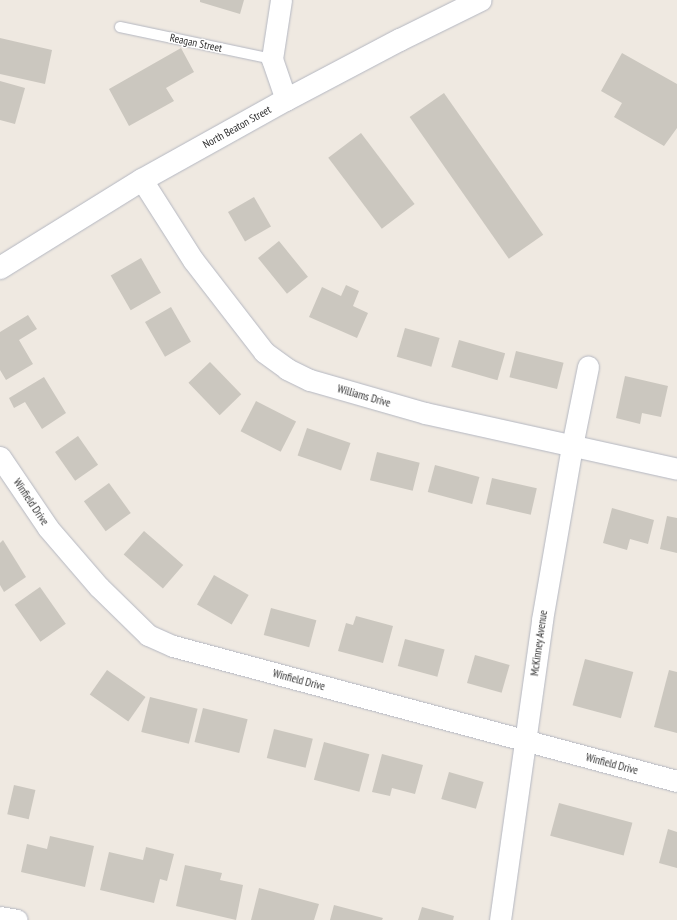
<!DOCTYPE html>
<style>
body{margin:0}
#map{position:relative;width:677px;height:920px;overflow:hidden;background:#efe9e1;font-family:"PT Sans Narrow",sans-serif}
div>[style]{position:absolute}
.building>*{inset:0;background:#cbc7bf;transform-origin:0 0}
.roads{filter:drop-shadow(0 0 1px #b4b7c1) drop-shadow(0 0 1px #b4b7c1)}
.lane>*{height:10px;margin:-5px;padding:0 5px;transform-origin:5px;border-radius:5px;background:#fff}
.street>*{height:21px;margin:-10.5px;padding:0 10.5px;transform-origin:10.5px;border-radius:10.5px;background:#fff}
.secondary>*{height:22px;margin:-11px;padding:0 11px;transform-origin:11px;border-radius:11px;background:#fff}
span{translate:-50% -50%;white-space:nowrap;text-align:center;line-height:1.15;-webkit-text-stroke:3px #fff;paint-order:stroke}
.street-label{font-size:11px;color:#2e2e2e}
</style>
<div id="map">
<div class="building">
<i style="clip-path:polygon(200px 0,244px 0,240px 14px,200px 2px)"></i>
<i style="clip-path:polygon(0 38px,52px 50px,45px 84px,0 74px)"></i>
<i style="clip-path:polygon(181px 48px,194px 72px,166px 88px,174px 101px,129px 126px,109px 89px)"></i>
<i style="clip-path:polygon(622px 53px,677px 84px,677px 128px,664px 146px,614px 117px,622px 103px,601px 91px)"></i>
<i style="clip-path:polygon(0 81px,25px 88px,15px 124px,0 120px)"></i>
<i style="left:444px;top:93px;width:173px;height:42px;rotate:55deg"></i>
<i style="left:361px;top:133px;width:89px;height:41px;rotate:53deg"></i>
<i style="left:254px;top:197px;width:34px;height:30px;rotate:60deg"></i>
<i style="left:279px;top:241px;width:46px;height:27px;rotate:51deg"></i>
<i style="left:141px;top:258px;width:40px;height:35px;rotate:60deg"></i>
<i style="clip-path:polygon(346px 285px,359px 291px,353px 306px,368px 313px,357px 338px,309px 317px,322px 287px,341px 296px)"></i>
<i style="left:171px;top:307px;width:40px;height:30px;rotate:60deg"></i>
<i style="clip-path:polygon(28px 315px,37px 329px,19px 340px,33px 364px,6px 380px,0 370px,0 332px)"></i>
<i style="left:405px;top:328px;width:36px;height:30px;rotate:16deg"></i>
<i style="left:459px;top:340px;width:48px;height:28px;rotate:16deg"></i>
<i style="left:516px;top:351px;width:49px;height:27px;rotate:14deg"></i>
<i style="left:210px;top:362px;width:45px;height:30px;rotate:46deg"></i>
<i style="clip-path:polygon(625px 376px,668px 386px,661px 417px,642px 413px,640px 424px,616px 418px)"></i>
<i style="clip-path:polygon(44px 377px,66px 413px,42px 429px,25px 402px,14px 408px,9px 398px)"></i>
<i style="left:256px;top:401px;width:45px;height:34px;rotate:27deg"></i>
<i style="left:307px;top:428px;width:46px;height:29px;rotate:19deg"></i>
<i style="left:78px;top:436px;width:35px;height:28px;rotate:55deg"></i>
<i style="left:377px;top:452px;width:44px;height:29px;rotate:14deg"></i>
<i style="left:435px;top:465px;width:46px;height:28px;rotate:15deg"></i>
<i style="left:492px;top:478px;width:46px;height:27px;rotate:13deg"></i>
<i style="left:109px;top:483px;width:37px;height:31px;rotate:54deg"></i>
<i style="clip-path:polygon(612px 508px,654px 520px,648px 544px,630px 539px,627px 550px,603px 543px)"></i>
<i style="clip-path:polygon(667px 516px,677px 518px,677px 553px,660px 549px)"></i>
<i style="left:144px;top:531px;width:52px;height:31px;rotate:41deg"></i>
<i style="clip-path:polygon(3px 540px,26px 577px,4px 592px,0 585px,0 543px)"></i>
<i style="left:214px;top:575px;width:40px;height:34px;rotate:30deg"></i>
<i style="left:40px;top:587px;width:45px;height:31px;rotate:55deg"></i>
<i style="left:271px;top:608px;width:47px;height:28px;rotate:15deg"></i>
<i style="clip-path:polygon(356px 616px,393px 626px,383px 663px,338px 651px,346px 623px,353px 625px)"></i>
<i style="left:405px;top:639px;width:41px;height:28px;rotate:15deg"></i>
<i style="left:475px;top:655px;width:36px;height:29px;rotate:16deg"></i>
<i style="left:585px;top:659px;width:50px;height:48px;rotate:15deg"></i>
<i style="left:107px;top:670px;width:47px;height:30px;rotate:35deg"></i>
<i style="clip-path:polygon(669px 670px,677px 672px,677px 733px,654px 727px)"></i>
<i style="left:150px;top:697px;width:49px;height:36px;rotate:14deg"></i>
<i style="left:203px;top:708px;width:46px;height:35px;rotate:14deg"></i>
<i style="left:274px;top:729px;width:40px;height:30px;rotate:14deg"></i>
<i style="left:324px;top:742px;width:47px;height:39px;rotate:15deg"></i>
<i style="clip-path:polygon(382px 754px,423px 765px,415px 794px,392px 788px,390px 796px,372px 792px)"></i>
<i style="left:449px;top:772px;width:36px;height:28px;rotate:16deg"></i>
<i style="left:14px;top:785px;width:22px;height:30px;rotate:13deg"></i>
<i style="left:559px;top:803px;width:76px;height:34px;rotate:15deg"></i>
<i style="clip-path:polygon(668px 829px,677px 832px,677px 868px,659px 863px)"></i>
<i style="clip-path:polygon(50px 836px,94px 846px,85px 887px,21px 872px,27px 844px,47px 849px)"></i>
<i style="clip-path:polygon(146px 847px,174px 854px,167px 881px,160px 879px,154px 903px,100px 890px,109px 852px,143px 860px)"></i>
<i style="clip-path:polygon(185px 865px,222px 873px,220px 880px,243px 885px,236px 920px,176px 906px)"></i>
<i style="clip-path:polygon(259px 888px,319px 904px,314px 920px,251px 920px)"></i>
<i style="clip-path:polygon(334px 905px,383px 918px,382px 920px,330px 920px)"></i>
<i style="clip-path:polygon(422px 907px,454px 916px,453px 920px,418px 920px)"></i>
</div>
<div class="roads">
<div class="lane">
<i style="left:120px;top:27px;width:155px;rotate:11.9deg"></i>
</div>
<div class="street">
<i style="left:281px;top:0;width:60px;rotate:98.7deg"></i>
<i style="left:272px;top:59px;width:43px;rotate:71.1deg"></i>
<i style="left:142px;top:180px;width:95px;rotate:57.5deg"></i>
<i style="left:193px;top:260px;width:116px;rotate:52.3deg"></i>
<i style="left:264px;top:352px;width:29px;rotate:36deg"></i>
<i style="left:287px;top:369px;width:25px;rotate:26deg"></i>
<i style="left:310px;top:380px;width:120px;rotate:16deg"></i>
<i style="left:425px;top:413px;width:258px;rotate:12.5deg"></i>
<i style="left:0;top:457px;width:86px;rotate:55.9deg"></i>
<i style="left:48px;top:528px;width:78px;rotate:49.2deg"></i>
<i style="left:99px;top:587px;width:69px;rotate:44.4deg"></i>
<i style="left:148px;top:635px;width:27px;rotate:24deg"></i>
<i style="left:173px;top:646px;width:522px;rotate:15deg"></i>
<i style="left:0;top:917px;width:17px;rotate:10deg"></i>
<i style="left:500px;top:920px;width:303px;rotate:-82deg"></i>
<i style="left:542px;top:620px;width:177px;rotate:-80.2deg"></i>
<i style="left:572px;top:446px;width:81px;rotate:-78.6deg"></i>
</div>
<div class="secondary">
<i style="left:0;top:268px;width:167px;rotate:-31.8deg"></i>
<i style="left:142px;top:180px;width:165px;rotate:-29.1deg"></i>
<i style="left:286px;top:100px;width:129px;rotate:-27.8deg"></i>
<i style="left:400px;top:40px;width:90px;rotate:-26.3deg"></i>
</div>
</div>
<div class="street-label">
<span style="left:196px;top:43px;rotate:12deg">Reagan Street</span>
<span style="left:237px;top:127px;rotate:-29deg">North Beaton Street</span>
<span style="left:364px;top:396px;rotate:16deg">Williams Drive</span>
<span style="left:31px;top:502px;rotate:56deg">Winfield Drive</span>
<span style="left:539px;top:643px;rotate:-82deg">McKinney Avenue</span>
<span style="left:299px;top:680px;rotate:15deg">Winfield Drive</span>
<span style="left:612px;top:764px;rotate:15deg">Winfield Drive</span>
</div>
</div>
